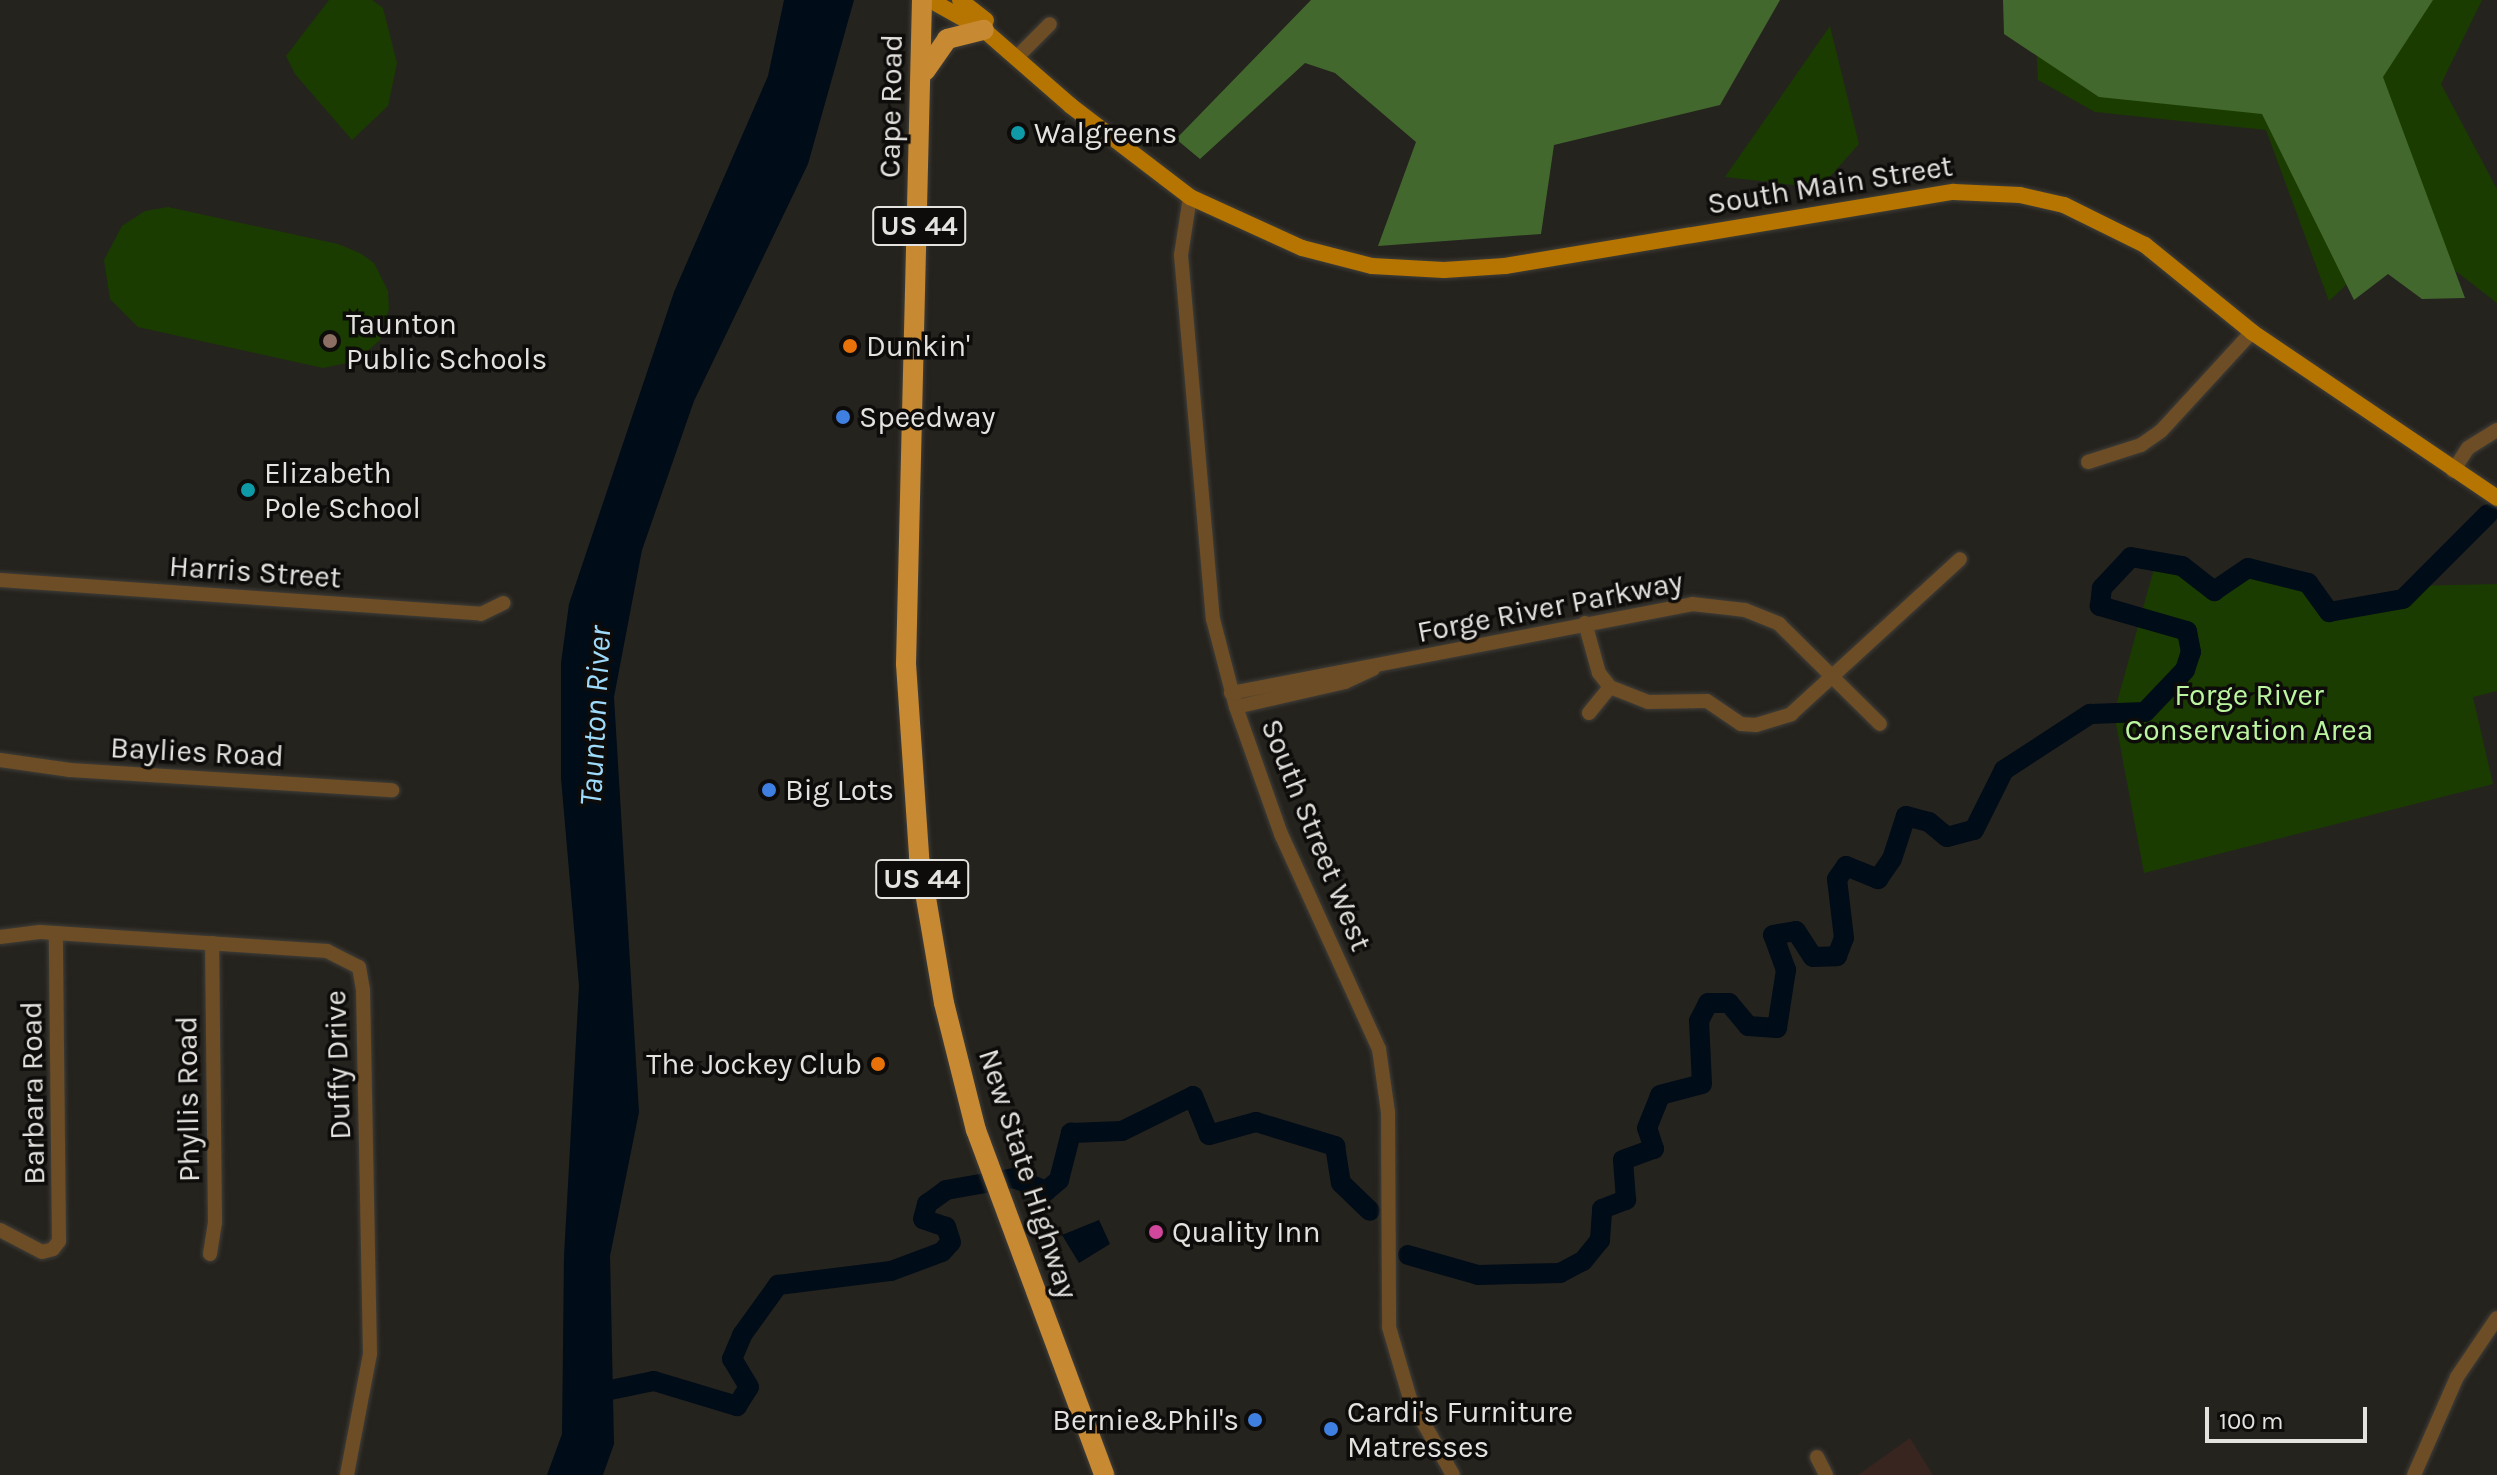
<!DOCTYPE html>
<style>
body{margin:0}
#map{position:relative;width:2497px;height:1475px;overflow:hidden;background:#25231e;font-family:Karla,sans-serif}
div>[style]{position:absolute}
.industrial>*{inset:0;background:#382520}
.green>*{inset:0;background:#1a3c01}
.forest>*{inset:0;background:#43682e}
.water>*{inset:0;background:#000c17}
.river>*{height:20px;margin:-10px;padding:0 10px;transform-origin:10px;border-radius:10px;background:#000c17}
.roads{filter:drop-shadow(0 0 2px #403e39) drop-shadow(0 0 2px #403e39)}
.minor>*{height:14px;margin:-7px;padding:0 7px;transform-origin:7px;border-radius:7px;background:#6d4d25}
.major>*{height:16px;margin:-8px;padding:0 8px;transform-origin:8px;border-radius:8px;background:#b67500}
.highway>*{height:20px;margin:-10px;padding:0 10px;transform-origin:10px;border-radius:10px;background:#c88933}
.dots>*{width:22px;height:22px;translate:-50% -50%;box-sizing:border-box;border:4px solid #0d0c0a;border-radius:50%}
span{translate:-50% -50%;white-space:nowrap;text-align:center;line-height:1.15;-webkit-text-stroke:7px #0d0c0a;paint-order:stroke}
.shield-label span{padding:2px 6px;background:#0d0c0a;border:2px solid;border-radius:6px;-webkit-text-stroke-width:0}
.shield-label{font-size:28px;color:#e3e2de;font-weight:700}
.street-label{font-size:30px;color:#e3e2de}
.poi-label{font-size:30px;color:#e3e2de}
.left{translate:0 -50%;text-align:left}
.right{translate:-100% -50%;text-align:right}
.park-label{font-size:30px;color:#bcf59f}
.water-label{font-size:32px;color:#9edafa;font-style:italic}
.scale{position:absolute;left:2205px;top:1407px;width:162px;height:36px;box-sizing:border-box;border:4px solid #e3e2de;border-top:0;padding-left:10px;font-size:24px;line-height:28px;white-space:nowrap;color:#e3e2de;-webkit-text-stroke:6px #0d0c0a;paint-order:stroke}
</style>
<div id="map">
<div class="industrial">
<i style="clip-path:polygon(1910px 1438px,1933px 1475px,1858px 1475px)"></i>
</div>
<div class="green">
<i style="clip-path:polygon(329px 0,372px 0,383px 8px,397px 63px,388px 106px,352px 140px,295px 74px,286px 56px)"></i>
<i style="clip-path:polygon(2034px 0,2482px 0,2441px 84px,2497px 189px,2497px 303px,2404px 231px,2329px 301px,2266px 130px,2095px 112px,2038px 80px)"></i>
<i style="clip-path:polygon(1830px 26px,1859px 144px,1820px 188px,1725px 177px)"></i>
<i style="clip-path:polygon(168px 207px,338px 244px,360px 253px,374px 263px,388px 291px,389px 309px,380px 340px,356px 361px,323px 368px,138px 327px,110px 299px,104px 260px,122px 226px,145px 211px)"></i>
<i style="clip-path:polygon(2253px 559px,2311px 574px,2324px 604px,2339px 607px,2362px 600px,2382px 602px,2403px 595px,2409px 586px,2497px 584px,2497px 691px,2473px 697px,2493px 784px,2144px 873px,2114px 713px,2155px 565px,2169px 560px,2213px 585px)"></i>
</div>
<div class="forest">
<i style="clip-path:polygon(1311px 0,1780px 0,1720px 105px,1554px 145px,1541px 234px,1378px 246px,1416px 142px,1335px 73px,1305px 63px,1200px 159px,1176px 139px)"></i>
<i style="clip-path:polygon(2003px 0,2433px 0,2383px 77px,2465px 298px,2422px 299px,2388px 274px,2354px 300px,2262px 114px,2099px 97px,2004px 34px)"></i>
</div>
<div class="water">
<i style="clip-path:polygon(784px 0,854px 0,808px 164px,694px 401px,642px 550px,614px 697px,639px 1112px,610px 1256px,614px 1444px,603px 1475px,547px 1475px,562px 1434px,564px 1256px,579px 986px,561px 778px,561px 663px,569px 604px,674px 292px,768px 76px)"></i>
<i style="clip-path:polygon(1099px 1220px,1110px 1244px,1079px 1263px,1062px 1235px)"></i>
</div>
<div class="river">
<i style="left:1408px;top:1255px;width:73px;rotate:15.9deg"></i>
<i style="left:1478px;top:1275px;width:82px;rotate:-1.4deg"></i>
<i style="left:1560px;top:1273px;width:26px;rotate:-28deg"></i>
<i style="left:1583px;top:1261px;width:27px;rotate:-51deg"></i>
<i style="left:1600px;top:1240px;width:31px;rotate:-86deg"></i>
<i style="left:1602px;top:1209px;width:26px;rotate:-21deg"></i>
<i style="left:1626px;top:1200px;width:40px;rotate:-94.3deg"></i>
<i style="left:1623px;top:1160px;width:33px;rotate:-20deg"></i>
<i style="left:1654px;top:1149px;width:22px;rotate:-108deg"></i>
<i style="left:1647px;top:1128px;width:35px;rotate:-68deg"></i>
<i style="left:1660px;top:1095px;width:43px;rotate:-14.7deg"></i>
<i style="left:1702px;top:1084px;width:63px;rotate:-92.7deg"></i>
<i style="left:1699px;top:1021px;width:20px;rotate:-63deg"></i>
<i style="left:1708px;top:1003px;width:21px"></i>
<i style="left:1729px;top:1003px;width:30px;rotate:50deg"></i>
<i style="left:1748px;top:1026px;width:29px;rotate:4deg"></i>
<i style="left:1777px;top:1028px;width:59px;rotate:-81.2deg"></i>
<i style="left:1786px;top:970px;width:37px;rotate:-110deg"></i>
<i style="left:1773px;top:935px;width:23px;rotate:-10deg"></i>
<i style="left:1796px;top:931px;width:31px;rotate:57deg"></i>
<i style="left:1813px;top:957px;width:24px;rotate:-2deg"></i>
<i style="left:1837px;top:956px;width:19px;rotate:-69deg"></i>
<i style="left:1844px;top:938px;width:59px;rotate:-96.8deg"></i>
<i style="left:1837px;top:879px;width:16px;rotate:-55deg"></i>
<i style="left:1846px;top:866px;width:35px;rotate:22deg"></i>
<i style="left:1878px;top:879px;width:24px;rotate:-55deg"></i>
<i style="left:1892px;top:859px;width:45px;rotate:-72deg"></i>
<i style="left:1906px;top:816px;width:24px;rotate:15deg"></i>
<i style="left:1929px;top:822px;width:23px;rotate:40deg"></i>
<i style="left:1947px;top:837px;width:28px;rotate:-15deg"></i>
<i style="left:1974px;top:830px;width:67px;rotate:-63.4deg"></i>
<i style="left:2004px;top:770px;width:103px;rotate:-33.1deg"></i>
<i style="left:2090px;top:714px;width:55px;rotate:-2.1deg"></i>
<i style="left:2145px;top:712px;width:58px;rotate:-46.4deg"></i>
<i style="left:2185px;top:670px;width:19px;rotate:-72deg"></i>
<i style="left:2191px;top:652px;width:21px;rotate:-101deg"></i>
<i style="left:2187px;top:631px;width:91px;rotate:-164deg"></i>
<i style="left:2100px;top:606px;width:18px;rotate:-84deg"></i>
<i style="left:2102px;top:588px;width:42px;rotate:-46.9deg"></i>
<i style="left:2131px;top:557px;width:52px;rotate:10deg"></i>
<i style="left:2182px;top:566px;width:41px;rotate:38deg"></i>
<i style="left:2214px;top:591px;width:41px;rotate:-34.1deg"></i>
<i style="left:2248px;top:568px;width:62px;rotate:14deg"></i>
<i style="left:2308px;top:583px;width:36px;rotate:54deg"></i>
<i style="left:2329px;top:612px;width:75px;rotate:-10deg"></i>
<i style="left:2403px;top:599px;width:120px;rotate:-45deg"></i>
<i style="left:591px;top:1394px;width:64px;rotate:-11.7deg"></i>
<i style="left:654px;top:1381px;width:87px;rotate:16.8deg"></i>
<i style="left:737px;top:1406px;width:22px;rotate:-58deg"></i>
<i style="left:749px;top:1387px;width:33px;rotate:-121deg"></i>
<i style="left:732px;top:1359px;width:26px;rotate:-67deg"></i>
<i style="left:742px;top:1335px;width:62px;rotate:-54.2deg"></i>
<i style="left:778px;top:1285px;width:114px;rotate:-7.1deg"></i>
<i style="left:891px;top:1271px;width:54px;rotate:-20.4deg"></i>
<i style="left:942px;top:1252px;width:13px;rotate:-48deg"></i>
<i style="left:951px;top:1242px;width:16px;rotate:-108deg"></i>
<i style="left:946px;top:1227px;width:24px;rotate:-161deg"></i>
<i style="left:923px;top:1219px;width:16px;rotate:-75deg"></i>
<i style="left:927px;top:1204px;width:24px;rotate:-36deg"></i>
<i style="left:946px;top:1190px;width:69px;rotate:-10deg"></i>
<i style="left:1014px;top:1178px;width:35px;rotate:22deg"></i>
<i style="left:1046px;top:1191px;width:17px;rotate:-40deg"></i>
<i style="left:1059px;top:1180px;width:49px;rotate:-75.7deg"></i>
<i style="left:1071px;top:1133px;width:51px;rotate:-2.2deg"></i>
<i style="left:1122px;top:1131px;width:79px;rotate:-26.2deg"></i>
<i style="left:1193px;top:1096px;width:42px;rotate:67.7deg"></i>
<i style="left:1209px;top:1135px;width:49px;rotate:-15.5deg"></i>
<i style="left:1256px;top:1122px;width:83px;rotate:16.9deg"></i>
<i style="left:1335px;top:1146px;width:37px;rotate:81deg"></i>
<i style="left:1341px;top:1183px;width:40px;rotate:44deg"></i>
</div>
<div class="roads">
<div class="minor">
<i style="left:1020px;top:54px;width:42px;rotate:-45deg"></i>
<i style="left:1190px;top:197px;width:59px;rotate:98.8deg"></i>
<i style="left:1181px;top:255px;width:365px;rotate:85deg"></i>
<i style="left:1213px;top:619px;width:91px;rotate:75.4deg"></i>
<i style="left:1236px;top:707px;width:135px;rotate:70.5deg"></i>
<i style="left:1281px;top:834px;width:236px;rotate:65.5deg"></i>
<i style="left:1379px;top:1049px;width:64px;rotate:81.9deg"></i>
<i style="left:1388px;top:1112px;width:215px;rotate:89.7deg"></i>
<i style="left:1389px;top:1327px;width:75px;rotate:73.7deg"></i>
<i style="left:1410px;top:1399px;width:87px;rotate:60.5deg"></i>
<i style="left:2088px;top:462px;width:56px;rotate:-17.8deg"></i>
<i style="left:2141px;top:445px;width:24px;rotate:-35deg"></i>
<i style="left:2161px;top:431px;width:134px;rotate:-47.4deg"></i>
<i style="left:2453px;top:471px;width:27px;rotate:-57deg"></i>
<i style="left:2468px;top:448px;width:34px;rotate:-32deg"></i>
<i style="left:0;top:580px;width:482px;rotate:4deg"></i>
<i style="left:481px;top:614px;width:25px;rotate:-26deg"></i>
<i style="left:1585px;top:623px;width:52px;rotate:74.4deg"></i>
<i style="left:1599px;top:673px;width:18px;rotate:52deg"></i>
<i style="left:1610px;top:687px;width:41px;rotate:21.5deg"></i>
<i style="left:1648px;top:702px;width:59px;rotate:-1deg"></i>
<i style="left:1707px;top:701px;width:41px;rotate:34.1deg"></i>
<i style="left:1741px;top:724px;width:15px;rotate:4deg"></i>
<i style="left:1756px;top:725px;width:37px;rotate:-17deg"></i>
<i style="left:1791px;top:714px;width:229px;rotate:-42.5deg"></i>
<i style="left:1231px;top:693px;width:470px;rotate:-10.9deg"></i>
<i style="left:1692px;top:604px;width:53px;rotate:6.5deg"></i>
<i style="left:1745px;top:610px;width:37px;rotate:22deg"></i>
<i style="left:1779px;top:624px;width:142px;rotate:44.7deg"></i>
<i style="left:1236px;top:707px;width:112px;rotate:-12.9deg"></i>
<i style="left:1345px;top:682px;width:31px;rotate:-25deg"></i>
<i style="left:1589px;top:713px;width:33px;rotate:-51deg"></i>
<i style="left:0;top:760px;width:71px;rotate:8.1deg"></i>
<i style="left:70px;top:770px;width:323px;rotate:3.6deg"></i>
<i style="left:0;top:937px;width:40px;rotate:-7.1deg"></i>
<i style="left:40px;top:932px;width:288px;rotate:3.8deg"></i>
<i style="left:327px;top:951px;width:36px;rotate:27deg"></i>
<i style="left:359px;top:967px;width:22px;rotate:80deg"></i>
<i style="left:363px;top:989px;width:365px;rotate:88.9deg"></i>
<i style="left:370px;top:1354px;width:123px;rotate:100.8deg"></i>
<i style="left:0;top:1230px;width:47px;rotate:27.6deg"></i>
<i style="left:42px;top:1252px;width:11px;rotate:-15deg"></i>
<i style="left:53px;top:1249px;width:10px;rotate:-53deg"></i>
<i style="left:59px;top:1241px;width:308px;rotate:-90.6deg"></i>
<i style="left:210px;top:1254px;width:32px;rotate:-81deg"></i>
<i style="left:215px;top:1222px;width:279px;rotate:-90.6deg"></i>
<i style="left:1817px;top:1457px;width:20px;rotate:63deg"></i>
<i style="left:2414px;top:1475px;width:107px;rotate:-66.3deg"></i>
<i style="left:2457px;top:1377px;width:71px;rotate:-55.9deg"></i>
</div>
<div class="major">
<i style="left:930px;top:0;width:62px;rotate:29.1deg"></i>
<i style="left:984px;top:30px;width:116px;rotate:41.1deg"></i>
<i style="left:1071px;top:106px;width:150px;rotate:37.4deg"></i>
<i style="left:1190px;top:197px;width:123px;rotate:24.5deg"></i>
<i style="left:1302px;top:248px;width:72px;rotate:14.4deg"></i>
<i style="left:1372px;top:266px;width:72px;rotate:3.2deg"></i>
<i style="left:1444px;top:270px;width:61px;rotate:-3.8deg"></i>
<i style="left:1505px;top:266px;width:455px;rotate:-9.4deg"></i>
<i style="left:1954px;top:192px;width:66px;rotate:2.6deg"></i>
<i style="left:2020px;top:195px;width:45px;rotate:12.8deg"></i>
<i style="left:2064px;top:205px;width:90px;rotate:26.3deg"></i>
<i style="left:2145px;top:245px;width:138px;rotate:39.1deg"></i>
<i style="left:2252px;top:332px;width:296px;rotate:34.1deg"></i>
<i style="left:960px;top:0;width:33px;rotate:38deg"></i>
</div>
<div class="highway">
<i style="left:922px;top:0;width:664px;rotate:91.38deg"></i>
<i style="left:906px;top:664px;width:193px;rotate:86.1deg"></i>
<i style="left:919px;top:857px;width:148px;rotate:80.3deg"></i>
<i style="left:944px;top:1003px;width:131px;rotate:75.9deg"></i>
<i style="left:976px;top:1130px;width:368px;rotate:69.6deg"></i>
<i style="left:925px;top:71px;width:39px;rotate:-55deg"></i>
<i style="left:947px;top:39px;width:38px;rotate:-14deg"></i>
</div>
</div>
<div class="dots">
<i style="left:1018px;top:133px;background:#0f9aa8"></i>
<i style="left:330px;top:341px;background:#8d6e63"></i>
<i style="left:850px;top:346px;background:#e8710a"></i>
<i style="left:843px;top:417px;background:#3f7fe0"></i>
<i style="left:248px;top:490px;background:#0f9aa8"></i>
<i style="left:769px;top:790px;background:#3f7fe0"></i>
<i style="left:878px;top:1064px;background:#e8710a"></i>
<i style="left:1156px;top:1232px;background:#d1479c"></i>
<i style="left:1255px;top:1420px;background:#3f7fe0"></i>
<i style="left:1331px;top:1429px;background:#3f7fe0"></i>
</div>
<div class="shield-label">
<span style="left:919px;top:226px">US 44</span>
<span style="left:922px;top:879px">US 44</span>
</div>
<div class="street-label">
<span style="left:891px;top:106px;rotate:-89deg">Cape Road</span>
<span style="left:1830px;top:185px;rotate:-9deg">South Main Street</span>
<span style="left:255px;top:572px;rotate:4deg">Harris Street</span>
<span style="left:1550px;top:607px;rotate:-11deg">Forge River Parkway</span>
<span style="left:197px;top:752px;rotate:3deg">Baylies Road</span>
<span style="left:1316px;top:835px;rotate:68deg">South Street West</span>
<span style="left:338px;top:1065px;rotate:-92deg">Duffy Drive</span>
<span style="left:33px;top:1093px;rotate:-91deg">Barbara Road</span>
<span style="left:188px;top:1099px;rotate:-91deg">Phyllis Road</span>
<span style="left:1028px;top:1174px;rotate:72deg">New State Highway</span>
</div>
<div class="poi-label">
<span class="left" style="left:1034px;top:133px">Walgreens</span>
<span class="left" style="left:346px;top:341px">Taunton<br>Public Schools</span>
<span class="left" style="left:866px;top:346px">Dunkin'</span>
<span class="left" style="left:859px;top:417px">Speedway</span>
<span class="left" style="left:264px;top:490px">Elizabeth<br>Pole School</span>
<span class="left" style="left:785px;top:790px">Big Lots</span>
<span class="right" style="left:862px;top:1064px">The Jockey Club</span>
<span class="left" style="left:1172px;top:1232px">Quality Inn</span>
<span class="left" style="left:1347px;top:1429px">Cardi's Furniture<br>Matresses</span>
<span class="right" style="left:1239px;top:1420px">Bernie&amp;Phil's</span>
</div>
<div class="park-label">
<span style="left:2249px;top:712px">Forge River<br>Conservation Area</span>
</div>
<div class="water-label">
<span style="left:596px;top:716px;rotate:-87deg">Taunton River</span>
</div>
<div class="scale">100 m</div>
</div>
